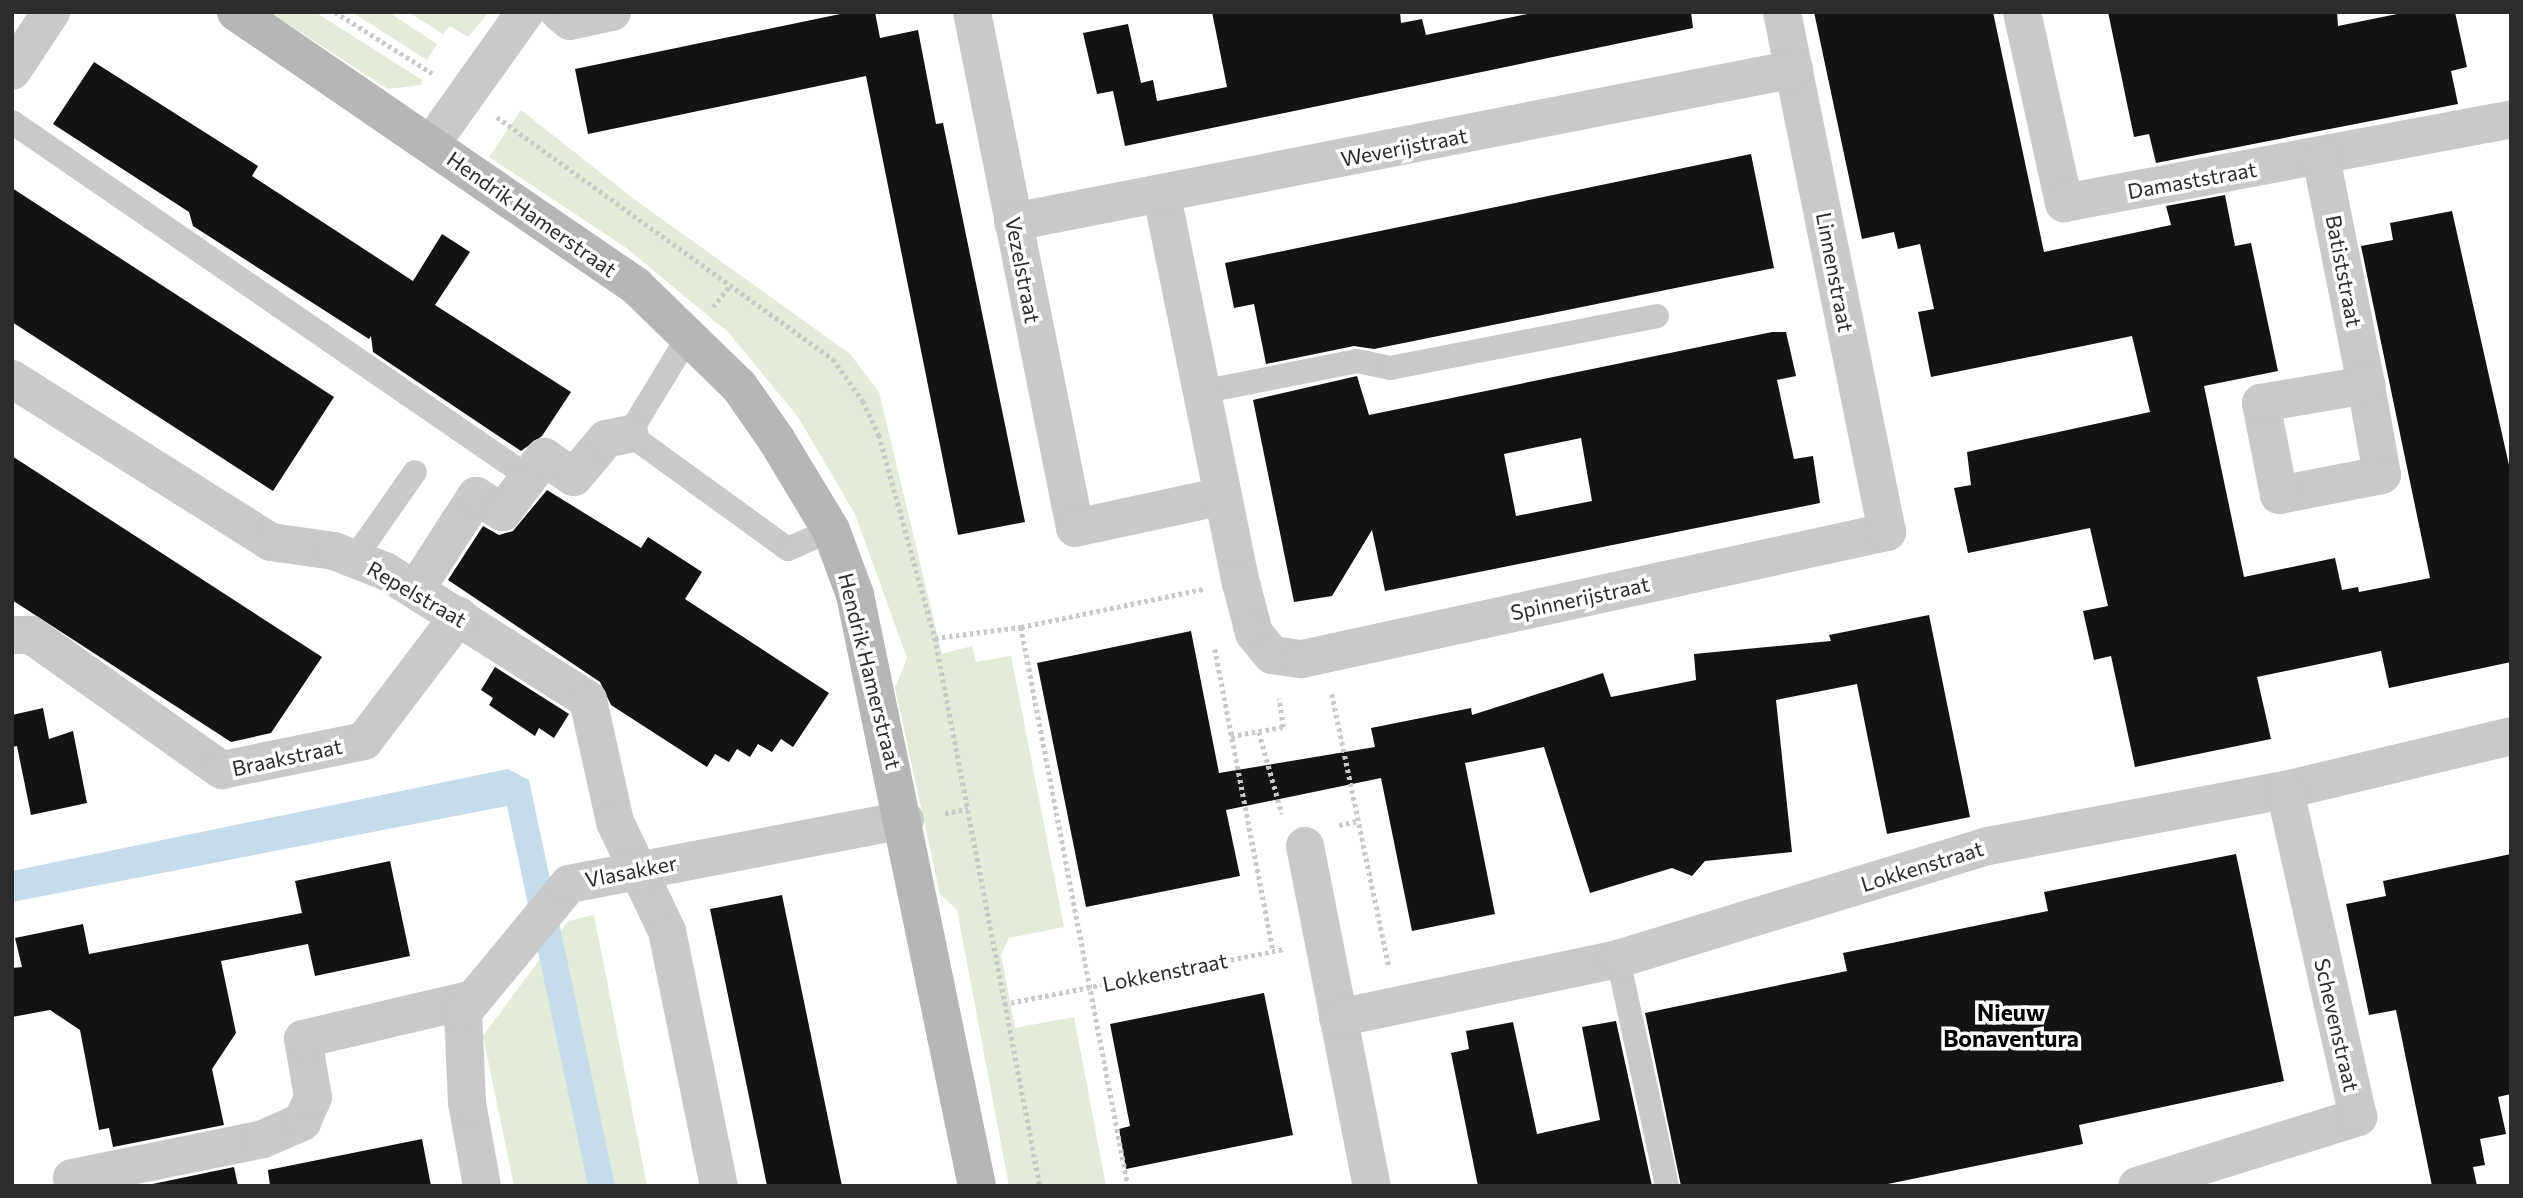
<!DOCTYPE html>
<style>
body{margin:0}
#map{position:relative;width:2523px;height:1198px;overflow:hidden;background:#fff;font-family:Commissioner,sans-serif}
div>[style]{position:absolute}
.green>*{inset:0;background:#e3ebd9}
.water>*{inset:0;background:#c5dceb}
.building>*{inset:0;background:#131313}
.path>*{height:4.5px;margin-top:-2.25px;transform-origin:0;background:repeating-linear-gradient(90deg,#c9c9c9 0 3.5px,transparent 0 7px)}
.lane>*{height:24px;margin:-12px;padding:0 12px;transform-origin:12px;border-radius:12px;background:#c9c9c9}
.street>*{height:38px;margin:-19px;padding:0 19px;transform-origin:19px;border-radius:19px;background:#c9c9c9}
.secondary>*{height:38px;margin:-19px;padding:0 19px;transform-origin:19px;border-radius:19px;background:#b6b6b6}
span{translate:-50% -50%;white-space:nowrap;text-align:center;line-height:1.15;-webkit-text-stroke:7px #fff;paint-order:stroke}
.street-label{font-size:21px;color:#2c2c2c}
.neighbourhood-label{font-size:23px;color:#000;font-weight:700}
.frame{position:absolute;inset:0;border:14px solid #2c2c2c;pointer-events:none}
</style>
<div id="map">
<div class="green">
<i style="clip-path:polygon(269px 12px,315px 12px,422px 80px,421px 85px,388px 89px)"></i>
<i style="clip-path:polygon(352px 12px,388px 12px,437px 44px,427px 60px)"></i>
<i style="clip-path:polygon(408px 12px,489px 12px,468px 37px,450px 26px,443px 34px)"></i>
<i style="clip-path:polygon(521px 110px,634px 199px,850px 354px,879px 392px,942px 654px,972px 646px,976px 662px,1011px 656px,1064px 927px,1009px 938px,1001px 955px,1015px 1028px,1074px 1017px,1106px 1186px,1009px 1186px,957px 910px,940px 894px,895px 688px,907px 658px,855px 514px,798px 417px,728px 332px,625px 247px,489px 157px)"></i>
<i style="clip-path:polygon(594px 915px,647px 1186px,514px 1186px,483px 1036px,568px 921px)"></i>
</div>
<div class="water">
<i style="clip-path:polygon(508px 769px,529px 780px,615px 1186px,588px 1186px,507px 806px,12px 902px,12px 871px)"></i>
</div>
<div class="building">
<i style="clip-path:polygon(850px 12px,875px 12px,880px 38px,918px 30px,936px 124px,943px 123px,1025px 522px,958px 535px,866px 76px,588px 134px,575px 69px)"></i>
<i style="clip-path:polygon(1212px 12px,1400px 12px,1401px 23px,1422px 19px,1426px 35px,1537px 12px,1691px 12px,1693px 28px,1125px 146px,1113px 91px,1097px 94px,1083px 33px,1128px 24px,1141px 83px,1153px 80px,1157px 101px,1227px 87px)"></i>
<i style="clip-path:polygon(1814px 12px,1993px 12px,2044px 252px,2171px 225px,2166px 206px,2225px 195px,2235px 246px,2251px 243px,2278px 371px,2204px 386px,2244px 577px,2335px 558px,2342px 590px,2358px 587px,2359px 592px,2430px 578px,2361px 246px,2393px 240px,2390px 223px,2452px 211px,2511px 474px,2511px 662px,2389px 688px,2381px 651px,2257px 677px,2271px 739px,2135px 767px,2111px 656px,2094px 660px,2083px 611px,2108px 606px,2090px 528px,1968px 553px,1954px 488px,1971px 485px,1967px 452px,2150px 412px,2132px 336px,1931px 377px,1918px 312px,1934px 309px,1920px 244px,1898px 249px,1894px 232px,1862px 239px)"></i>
<i style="clip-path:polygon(2108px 12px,2337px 12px,2338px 26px,2407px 12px,2455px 12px,2467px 67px,2451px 71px,2458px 104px,2156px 163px,2149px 134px,2134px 137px)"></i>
<i style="clip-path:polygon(94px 62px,258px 166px,252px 176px,413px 281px,442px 234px,470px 252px,435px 305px,571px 392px,542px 436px,521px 451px,373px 352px,371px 336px,369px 339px,193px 226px,189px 212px,53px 124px)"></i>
<i style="clip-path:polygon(1751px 154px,1774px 268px,1374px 349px,1354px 346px,1266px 364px,1254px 304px,1234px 308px,1225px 263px)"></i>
<i style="clip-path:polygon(12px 188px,334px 397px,273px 491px,12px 322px)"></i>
<i style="clip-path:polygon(evenodd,1772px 332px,1786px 332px,1796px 376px,1777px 380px,1794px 459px,1813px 456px,1820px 503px,1385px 591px,1372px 530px,1332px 596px,1294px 602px,1253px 400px,1357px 376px,1369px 415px,1772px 332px,1581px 438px,1592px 501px,1516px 516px,1504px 454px,1581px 438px)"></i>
<i style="clip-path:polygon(12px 456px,322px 657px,271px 733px,231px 742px,12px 600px)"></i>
<i style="clip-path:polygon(547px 490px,641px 548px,648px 537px,702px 572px,685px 599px,829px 693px,793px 747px,781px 739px,772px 752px,758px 744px,750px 757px,737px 749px,729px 762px,715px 754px,707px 767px,611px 705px,600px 682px,448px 580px,483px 526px,499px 535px,513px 531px)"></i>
<i style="clip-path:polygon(1929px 615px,1970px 817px,1887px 834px,1857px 684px,1776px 700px,1792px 852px,1705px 861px,1692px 876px,1672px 868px,1590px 893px,1544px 747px,1465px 763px,1495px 914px,1412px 931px,1381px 778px,1226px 810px,1240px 876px,1086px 907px,1037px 663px,1191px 631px,1219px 773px,1375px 747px,1371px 728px,1471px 708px,1472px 715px,1603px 673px,1611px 697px,1696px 680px,1694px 654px,1831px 641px,1829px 635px)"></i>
<i style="clip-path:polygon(495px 667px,569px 714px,554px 738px,539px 728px,535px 736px,489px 705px,493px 698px,481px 690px)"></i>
<i style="clip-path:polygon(43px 708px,49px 739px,73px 731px,87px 803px,31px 815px,17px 746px,12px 747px,12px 715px)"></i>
<i style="clip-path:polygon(2236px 854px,2284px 1081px,2079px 1125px,2083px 1144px,1878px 1186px,1681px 1186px,1645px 1013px,1847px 971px,1843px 953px,2048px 911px,2044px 892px)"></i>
<i style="clip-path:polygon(2511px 854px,2511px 1094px,2498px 1097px,2506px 1134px,2480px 1139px,2485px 1165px,2473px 1167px,2477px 1186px,2432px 1186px,2396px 1010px,2369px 1015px,2346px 904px,2386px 896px,2383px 881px)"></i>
<i style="clip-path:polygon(390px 861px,410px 956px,315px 976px,308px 944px,221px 961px,236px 1033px,212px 1069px,224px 1125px,113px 1147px,109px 1128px,99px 1130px,80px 1030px,50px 1010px,12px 1017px,12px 968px,22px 967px,15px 938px,83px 924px,89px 954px,302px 913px,295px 881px)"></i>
<i style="clip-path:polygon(782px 895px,842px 1186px,767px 1186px,747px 1087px,710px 909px)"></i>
<i style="clip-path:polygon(1264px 993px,1293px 1135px,1126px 1169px,1119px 1129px,1130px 1126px,1110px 1024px)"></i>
<i style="clip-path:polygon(1616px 1021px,1652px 1186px,1478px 1186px,1451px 1053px,1469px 1049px,1466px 1031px,1513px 1022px,1537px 1134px,1600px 1120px,1582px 1027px)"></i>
<i style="clip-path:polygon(422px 1139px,431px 1186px,270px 1186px,268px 1170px)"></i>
<i style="clip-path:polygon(234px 1167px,238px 1186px,143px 1186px)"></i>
</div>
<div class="path">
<i style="left:335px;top:12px;width:115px;rotate:32.2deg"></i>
<i style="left:497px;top:117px;width:414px;rotate:35.8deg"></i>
<i style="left:833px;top:359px;width:52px;rotate:54.5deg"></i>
<i style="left:863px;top:401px;width:38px;rotate:65deg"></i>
<i style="left:879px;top:435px;width:211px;rotate:74.6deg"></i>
<i style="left:935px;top:638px;width:558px;rotate:79.15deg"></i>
<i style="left:713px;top:307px;width:27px;rotate:-51deg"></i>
<i style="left:1021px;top:627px;width:569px;rotate:79.16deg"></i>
<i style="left:935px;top:638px;width:87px;rotate:-7.3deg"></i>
<i style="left:1021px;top:627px;width:186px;rotate:-11.8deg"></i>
<i style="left:1215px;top:649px;width:308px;rotate:79.1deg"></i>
<i style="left:1332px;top:694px;width:278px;rotate:78.2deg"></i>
<i style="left:1259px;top:732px;width:85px;rotate:74.3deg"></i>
<i style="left:1231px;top:736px;width:53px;rotate:-9.8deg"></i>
<i style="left:1283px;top:727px;width:29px;rotate:-98deg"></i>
<i style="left:945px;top:813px;width:23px;rotate:-10deg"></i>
<i style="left:1339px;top:825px;width:19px;rotate:-12deg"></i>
<i style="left:1004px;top:1004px;width:285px;rotate:-11.1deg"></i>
</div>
<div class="lane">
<i style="left:12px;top:122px;width:606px;rotate:34.5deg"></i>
<i style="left:688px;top:337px;width:114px;rotate:121.3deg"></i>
<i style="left:629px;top:434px;width:196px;rotate:35.9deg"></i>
<i style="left:788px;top:549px;width:47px;rotate:-23.8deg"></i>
<i style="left:1201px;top:392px;width:159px;rotate:-11.2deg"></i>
<i style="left:1357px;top:361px;width:34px;rotate:12deg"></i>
<i style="left:1390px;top:368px;width:272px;rotate:-11deg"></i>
<i style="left:354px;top:559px;width:106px;rotate:-55deg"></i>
<i style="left:1618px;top:959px;width:232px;rotate:77.8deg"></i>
</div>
<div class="street">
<i style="left:559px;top:12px;width:14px;rotate:39deg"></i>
<i style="left:570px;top:21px;width:43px;rotate:-12.1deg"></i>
<i style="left:972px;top:12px;width:526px;rotate:78.71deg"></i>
<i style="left:1075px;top:528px;width:151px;rotate:-12.2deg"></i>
<i style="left:2022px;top:12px;width:196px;rotate:77.6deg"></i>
<i style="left:2064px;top:203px;width:455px;rotate:-10.6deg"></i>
<i style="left:12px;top:71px;width:71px;rotate:-56.5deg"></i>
<i style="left:431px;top:144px;width:162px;rotate:-54.5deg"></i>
<i style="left:2321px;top:157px;width:232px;rotate:78.8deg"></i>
<i style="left:2366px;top:385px;width:91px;rotate:79.9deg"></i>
<i style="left:2382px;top:475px;width:105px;rotate:169deg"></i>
<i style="left:2279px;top:495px;width:94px;rotate:-101.1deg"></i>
<i style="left:2261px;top:403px;width:107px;rotate:-9.7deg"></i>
<i style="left:1162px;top:196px;width:395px;rotate:78.5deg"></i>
<i style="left:1241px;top:583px;width:52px;rotate:75.4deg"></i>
<i style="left:1254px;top:633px;width:28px;rotate:51deg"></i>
<i style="left:1272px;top:655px;width:30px;rotate:8deg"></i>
<i style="left:1302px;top:659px;width:599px;rotate:-12.25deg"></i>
<i style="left:1887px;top:532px;width:530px;rotate:-101.42deg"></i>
<i style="left:1013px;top:222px;width:796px;rotate:-11.08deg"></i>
<i style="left:12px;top:379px;width:306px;rotate:32.2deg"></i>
<i style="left:271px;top:542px;width:64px;rotate:8.1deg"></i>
<i style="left:334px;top:551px;width:55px;rotate:21.4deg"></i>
<i style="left:385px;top:571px;width:241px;rotate:32.4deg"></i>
<i style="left:588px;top:700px;width:125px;rotate:77.5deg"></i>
<i style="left:615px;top:822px;width:121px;rotate:64.5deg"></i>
<i style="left:667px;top:931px;width:260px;rotate:78.5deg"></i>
<i style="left:416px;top:589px;width:111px;rotate:-57.2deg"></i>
<i style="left:476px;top:496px;width:31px;rotate:31deg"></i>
<i style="left:503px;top:512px;width:69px;rotate:-53.3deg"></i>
<i style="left:544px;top:457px;width:36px;rotate:34deg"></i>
<i style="left:574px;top:477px;width:50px;rotate:-49.9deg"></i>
<i style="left:606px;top:439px;width:24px;rotate:-12deg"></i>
<i style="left:12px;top:635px;width:19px"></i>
<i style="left:31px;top:635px;width:234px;rotate:35.3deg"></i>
<i style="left:222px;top:770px;width:145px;rotate:-11.5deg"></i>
<i style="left:364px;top:741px;width:157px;rotate:-52.8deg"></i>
<i style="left:1305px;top:846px;width:347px;rotate:78.9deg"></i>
<i style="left:1338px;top:1018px;width:286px;rotate:-11.9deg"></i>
<i style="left:1618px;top:959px;width:387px;rotate:-17deg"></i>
<i style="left:1988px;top:846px;width:302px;rotate:-10.7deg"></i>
<i style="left:2285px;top:790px;width:232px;rotate:-13.4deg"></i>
<i style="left:74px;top:1186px;width:8px;rotate:-104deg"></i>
<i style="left:72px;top:1178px;width:195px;rotate:-11.5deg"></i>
<i style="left:263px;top:1139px;width:43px;rotate:-23.6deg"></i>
<i style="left:302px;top:1122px;width:27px;rotate:-66deg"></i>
<i style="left:313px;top:1097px;width:59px;rotate:-99.8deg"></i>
<i style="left:303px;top:1039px;width:176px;rotate:-13.2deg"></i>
<i style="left:482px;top:1186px;width:84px;rotate:-100.2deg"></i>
<i style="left:467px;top:1103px;width:91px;rotate:-92.5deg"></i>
<i style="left:463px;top:1012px;width:166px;rotate:-50.4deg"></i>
<i style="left:569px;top:884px;width:342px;rotate:-10.8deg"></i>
<i style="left:2137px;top:1186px;width:232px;rotate:-17.3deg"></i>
<i style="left:2358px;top:1117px;width:335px;rotate:-102.6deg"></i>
</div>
<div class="secondary">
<i style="left:236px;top:12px;width:485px;rotate:34.4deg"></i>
<i style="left:636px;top:286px;width:144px;rotate:44.2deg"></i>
<i style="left:739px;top:386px;width:65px;rotate:55.1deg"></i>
<i style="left:776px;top:439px;width:106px;rotate:58.9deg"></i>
<i style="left:831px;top:530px;width:69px;rotate:69.7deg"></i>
<i style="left:855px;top:595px;width:603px;rotate:78.34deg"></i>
</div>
<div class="street-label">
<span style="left:1404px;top:147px;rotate:-11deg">Weverijstraat</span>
<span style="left:2192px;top:180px;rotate:-10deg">Damaststraat</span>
<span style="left:532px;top:214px;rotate:35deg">Hendrik Hamerstraat</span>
<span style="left:1023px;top:270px;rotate:79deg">Vezelstraat</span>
<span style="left:2344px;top:271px;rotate:79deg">Batiststraat</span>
<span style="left:1835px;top:272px;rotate:79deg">Linnenstraat</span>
<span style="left:417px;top:594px;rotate:30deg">Repelstraat</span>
<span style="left:1580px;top:598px;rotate:-12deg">Spinnerijstraat</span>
<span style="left:870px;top:671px;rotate:76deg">Hendrik Hamerstraat</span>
<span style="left:287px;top:757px;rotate:-12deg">Braakstraat</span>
<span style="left:1922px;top:866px;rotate:-17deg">Lokkenstraat</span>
<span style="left:631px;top:871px;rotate:-11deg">Vlasakker</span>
<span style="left:1165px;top:972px;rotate:-11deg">Lokkenstraat</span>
<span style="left:2337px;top:1025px;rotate:77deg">Schevenstraat</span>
</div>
<div class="neighbourhood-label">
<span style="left:2011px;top:1025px">Nieuw<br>Bonaventura</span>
</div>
<div class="frame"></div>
</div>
